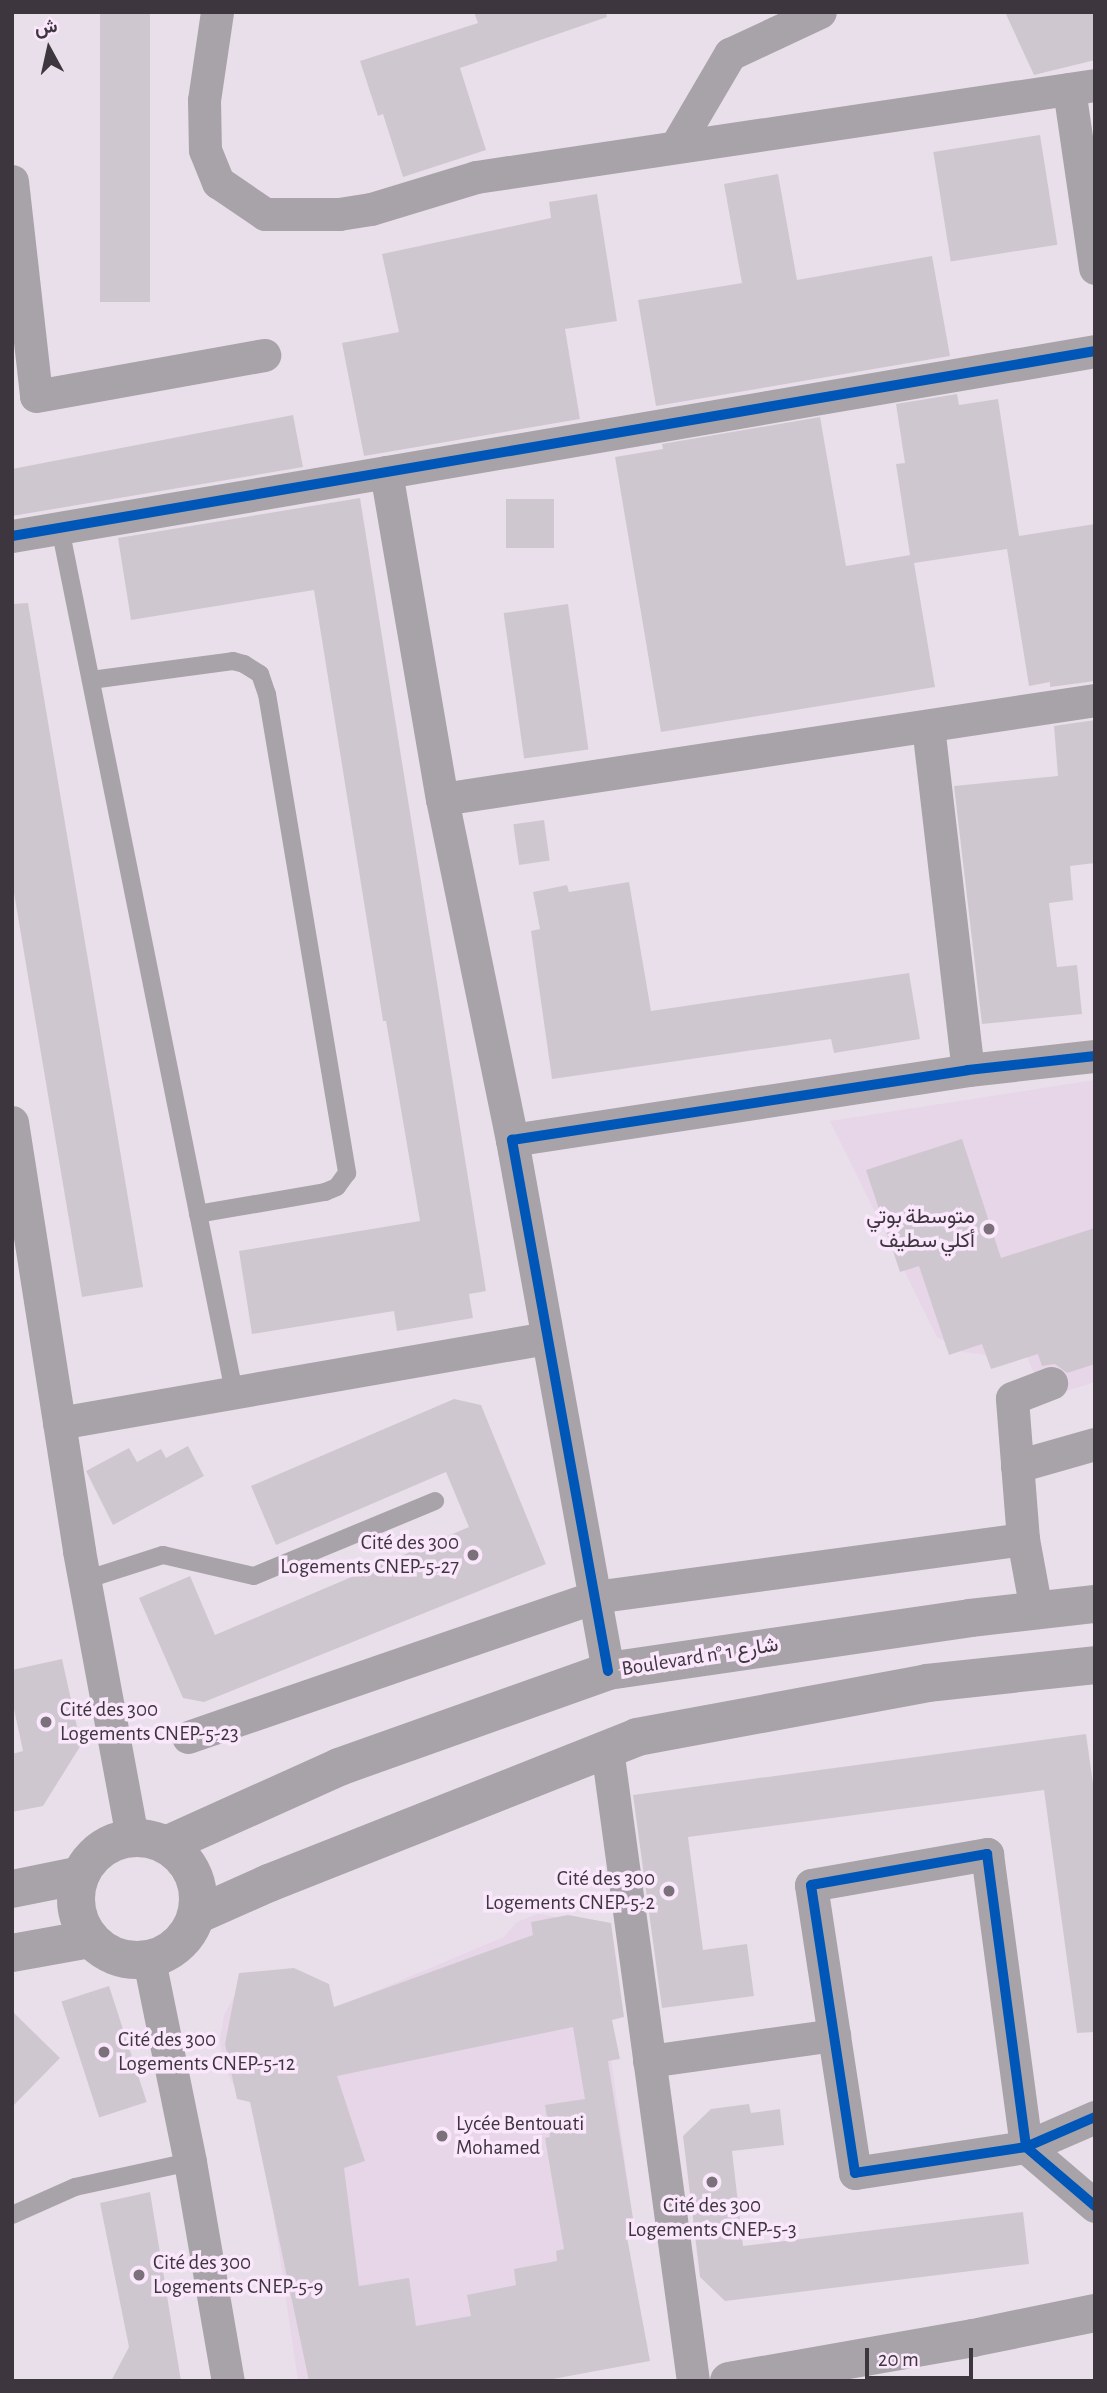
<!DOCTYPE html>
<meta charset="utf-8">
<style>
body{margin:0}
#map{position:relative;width:1107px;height:2393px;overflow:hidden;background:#e9dfea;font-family:"Alegreya Sans",Vazirmatn,sans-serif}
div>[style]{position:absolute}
.built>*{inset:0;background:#e7d5e8}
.building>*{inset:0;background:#cfc7d0;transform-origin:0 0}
.lane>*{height:18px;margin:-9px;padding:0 9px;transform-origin:9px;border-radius:9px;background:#a8a3a9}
.street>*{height:33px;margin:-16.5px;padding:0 16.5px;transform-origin:16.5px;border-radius:16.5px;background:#a8a3a9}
.secondary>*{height:38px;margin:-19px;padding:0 19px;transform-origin:19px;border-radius:19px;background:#a8a3a9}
.secondary>.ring{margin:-19px;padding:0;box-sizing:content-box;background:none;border:38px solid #a8a3a9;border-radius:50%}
.cycleway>*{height:10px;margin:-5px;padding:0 5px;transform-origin:5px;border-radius:5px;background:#0057b8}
.dots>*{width:19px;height:19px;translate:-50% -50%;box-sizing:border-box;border:4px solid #fbe7fc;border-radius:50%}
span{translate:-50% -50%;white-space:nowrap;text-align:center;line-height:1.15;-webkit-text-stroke:7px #fbe7fc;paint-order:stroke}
.poi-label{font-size:21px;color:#3e363e}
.right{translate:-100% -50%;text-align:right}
.left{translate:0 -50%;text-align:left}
.street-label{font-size:21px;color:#3e363e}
.frame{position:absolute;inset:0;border:14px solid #3e363e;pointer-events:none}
.north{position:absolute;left:14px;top:14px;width:70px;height:70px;-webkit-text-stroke:5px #fbe7fc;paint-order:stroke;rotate:352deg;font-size:19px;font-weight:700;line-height:28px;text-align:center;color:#3e363e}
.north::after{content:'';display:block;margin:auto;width:24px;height:32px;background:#3e363e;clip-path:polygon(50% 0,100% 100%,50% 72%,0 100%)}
.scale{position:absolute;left:865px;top:2348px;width:108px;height:32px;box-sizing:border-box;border:4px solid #3e363e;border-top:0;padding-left:9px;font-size:21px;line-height:24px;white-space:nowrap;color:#3e363e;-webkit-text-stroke:5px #fbe7fc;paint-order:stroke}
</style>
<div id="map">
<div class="built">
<i style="clip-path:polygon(1095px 1080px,1095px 1382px,1044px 1398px,1026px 1354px,1002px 1357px,963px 1352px,937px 1337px,830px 1121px)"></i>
<i style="clip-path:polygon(538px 1914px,557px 1917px,598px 1960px,630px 2200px,624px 2207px,629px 2349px,422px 2381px,298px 2381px,258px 2107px,235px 2088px,223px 2066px,220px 2039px,224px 2015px,235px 1995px,316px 2016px,504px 1937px,517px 1922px)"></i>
</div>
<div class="building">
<i style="left:100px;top:12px;width:50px;height:290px"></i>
<i style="clip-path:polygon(474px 12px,606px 12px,607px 17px,460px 68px,486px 150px,403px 177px,383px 114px,378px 116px,360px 61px,478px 23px)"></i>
<i style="clip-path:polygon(1005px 12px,1095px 12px,1095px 60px,1034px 75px)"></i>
<i style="left:1040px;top:135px;width:111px;height:108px;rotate:81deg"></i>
<i style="clip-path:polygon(778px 174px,797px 280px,932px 256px,950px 356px,656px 406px,638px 300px,742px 283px,724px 184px)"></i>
<i style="clip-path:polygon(597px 194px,617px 321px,565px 329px,580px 419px,364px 456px,342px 343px,399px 332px,382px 254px,551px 218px,549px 202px)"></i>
<i style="clip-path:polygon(957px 394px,959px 405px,998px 399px,1019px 536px,1095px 524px,1095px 681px,1050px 687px,1050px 682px,1029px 686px,1007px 549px,914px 563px,935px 687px,661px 732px,615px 457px,663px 449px,662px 444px,820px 417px,846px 566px,910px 555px,896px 464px,905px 463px,896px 404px)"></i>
<i style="clip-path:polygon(293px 415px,303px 467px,12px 516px,12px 469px)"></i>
<i style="clip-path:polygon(360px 498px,486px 1291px,469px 1294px,473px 1318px,397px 1331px,394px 1311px,252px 1334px,239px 1251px,420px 1221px,386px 1021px,383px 1021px,314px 590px,131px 620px,118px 538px)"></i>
<i style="left:506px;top:499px;width:48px;height:49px"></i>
<i style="clip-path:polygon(28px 603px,143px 1287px,82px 1297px,12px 881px,12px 604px)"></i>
<i style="left:568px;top:604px;width:147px;height:65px;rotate:82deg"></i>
<i style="clip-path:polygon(1095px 720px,1095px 863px,1070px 866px,1073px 900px,1049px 903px,1057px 967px,1077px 965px,1082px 1014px,982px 1024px,954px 786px,1058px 776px,1054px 726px)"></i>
<i style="left:544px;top:820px;width:41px;height:31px;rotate:82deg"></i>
<i style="clip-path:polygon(629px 882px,651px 1011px,909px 973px,920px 1039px,834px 1053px,831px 1039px,552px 1079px,531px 931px,540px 929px,533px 892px,567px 885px,569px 892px)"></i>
<i style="clip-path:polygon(962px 1139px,1001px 1258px,1095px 1228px,1095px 1364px,1067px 1373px,1055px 1364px,1042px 1366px,1038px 1354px,991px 1369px,982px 1344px,949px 1355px,919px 1266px,900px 1272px,866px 1170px)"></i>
<i style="clip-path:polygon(454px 1399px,481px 1405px,546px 1564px,204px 1702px,183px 1698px,139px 1598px,190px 1576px,215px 1635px,469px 1527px,446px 1472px,276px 1545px,251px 1486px)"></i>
<i style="clip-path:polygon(188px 1446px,204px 1476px,113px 1525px,86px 1471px,129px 1448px,137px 1462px,161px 1449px,166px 1458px)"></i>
<i style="clip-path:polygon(62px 1659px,81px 1745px,43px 1806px,12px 1812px,12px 1754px,23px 1751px,12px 1700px,12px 1670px)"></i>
<i style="clip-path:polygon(1086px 1734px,1095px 1798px,1095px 2032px,1077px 2033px,1044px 1790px,688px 1837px,703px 1950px,747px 1944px,754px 1996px,662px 2008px,633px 1795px)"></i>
<i style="clip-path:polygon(evenodd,568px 1915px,611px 1923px,624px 2017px,612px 2020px,620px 2059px,608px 2061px,635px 2231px,626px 2232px,650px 2361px,542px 2381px,309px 2381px,250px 2102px,237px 2099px,225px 2044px,239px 1973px,294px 1968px,329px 1984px,334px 2007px,533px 1935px,531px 1922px,568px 1915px,573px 2027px,585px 2099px,545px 2105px,550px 2137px,545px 2138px,564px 2249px,556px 2251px,557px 2261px,514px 2269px,516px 2285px,467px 2295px,471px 2316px,416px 2326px,409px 2278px,359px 2286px,344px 2168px,365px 2161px,337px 2076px,573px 2027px)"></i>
<i style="left:109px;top:1986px;width:122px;height:50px;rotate:72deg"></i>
<i style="clip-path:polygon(12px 2011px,60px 2058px,12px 2107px)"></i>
<i style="clip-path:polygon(749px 2104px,751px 2113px,780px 2109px,784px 2145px,732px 2151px,743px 2246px,1023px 2212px,1029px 2264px,725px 2301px,700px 2277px,683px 2136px,711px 2109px)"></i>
<i style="clip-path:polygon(150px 2192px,181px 2381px,111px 2381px,129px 2347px,100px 2203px)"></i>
</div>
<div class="lane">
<i style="left:60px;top:528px;width:881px;rotate:78.61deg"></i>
<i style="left:91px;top:680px;width:143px;rotate:-7.6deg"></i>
<i style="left:233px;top:661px;width:11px;rotate:15deg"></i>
<i style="left:244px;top:664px;width:19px;rotate:32deg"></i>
<i style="left:260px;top:674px;width:21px;rotate:71deg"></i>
<i style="left:267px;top:694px;width:486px;rotate:80.5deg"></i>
<i style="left:347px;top:1173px;width:17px;rotate:126deg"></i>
<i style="left:337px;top:1187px;width:13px;rotate:157deg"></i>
<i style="left:325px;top:1192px;width:129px;rotate:170.2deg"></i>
<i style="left:85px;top:1580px;width:82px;rotate:-17.8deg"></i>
<i style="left:163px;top:1555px;width:93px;rotate:13deg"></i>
<i style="left:254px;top:1576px;width:196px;rotate:-22.5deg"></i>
<i style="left:12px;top:2215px;width:69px;rotate:-24deg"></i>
<i style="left:75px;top:2187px;width:118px;rotate:-12.3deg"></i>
</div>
<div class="street">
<i style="left:217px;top:12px;width:89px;rotate:98.4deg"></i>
<i style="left:204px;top:100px;width:50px;rotate:88.9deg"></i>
<i style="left:205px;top:150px;width:35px;rotate:68deg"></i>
<i style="left:218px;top:182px;width:57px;rotate:34.2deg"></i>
<i style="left:265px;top:214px;width:74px"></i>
<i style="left:339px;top:214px;width:32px;rotate:-9deg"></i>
<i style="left:371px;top:209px;width:110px;rotate:-16.9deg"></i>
<i style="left:476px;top:177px;width:626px;rotate:-8.45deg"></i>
<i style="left:1069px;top:89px;width:181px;rotate:81.7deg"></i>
<i style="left:676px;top:146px;width:107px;rotate:-59.6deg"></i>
<i style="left:730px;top:54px;width:99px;rotate:-25deg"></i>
<i style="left:12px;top:181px;width:216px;rotate:83.6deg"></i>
<i style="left:36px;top:396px;width:232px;rotate:-10.2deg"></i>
<i style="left:386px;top:472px;width:332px;rotate:80.3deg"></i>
<i style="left:442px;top:799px;width:660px;rotate:-8.62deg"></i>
<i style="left:12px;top:536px;width:1099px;rotate:-9.69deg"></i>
<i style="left:928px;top:726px;width:346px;rotate:83.4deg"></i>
<i style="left:442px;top:799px;width:348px;rotate:78.4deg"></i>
<i style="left:12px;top:1122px;width:434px;rotate:81.1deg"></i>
<i style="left:79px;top:1551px;width:292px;rotate:79.5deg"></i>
<i style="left:59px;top:1423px;width:495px;rotate:-9.9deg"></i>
<i style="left:1017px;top:1466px;width:81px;rotate:-15.8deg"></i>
<i style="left:1023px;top:1539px;width:72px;rotate:79.6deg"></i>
<i style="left:608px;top:1671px;width:540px;rotate:-100.25deg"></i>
<i style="left:512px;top:1140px;width:461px;rotate:-8.7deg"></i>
<i style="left:968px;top:1070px;width:128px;rotate:-6.3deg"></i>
<i style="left:188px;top:1737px;width:429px;rotate:-19deg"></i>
<i style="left:594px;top:1597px;width:433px;rotate:-7.7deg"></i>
<i style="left:1023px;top:1539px;width:141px;rotate:-94.5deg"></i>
<i style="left:1012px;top:1398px;width:42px;rotate:-21deg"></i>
<i style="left:607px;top:1749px;width:638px;rotate:82.25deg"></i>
<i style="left:149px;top:1960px;width:206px;rotate:78.5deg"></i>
<i style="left:190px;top:2162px;width:222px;rotate:80.2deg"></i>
<i style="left:649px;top:2061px;width:187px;rotate:-8deg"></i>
<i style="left:1095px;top:2117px;width:75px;rotate:156.5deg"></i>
<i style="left:1026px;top:2147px;width:173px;rotate:171.4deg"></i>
<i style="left:855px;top:2173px;width:291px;rotate:-98.7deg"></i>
<i style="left:811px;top:1885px;width:179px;rotate:-10deg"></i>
<i style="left:987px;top:1854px;width:296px;rotate:82.4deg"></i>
<i style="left:1026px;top:2147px;width:91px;rotate:40.5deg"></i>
</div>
<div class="secondary">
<i class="ring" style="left:76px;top:1838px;width:84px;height:84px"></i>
<i style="left:168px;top:1844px;width:188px;rotate:-24.2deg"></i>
<i style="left:339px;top:1767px;width:286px;rotate:-19.6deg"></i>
<i style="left:608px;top:1671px;width:366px;rotate:-8.3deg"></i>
<i style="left:970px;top:1618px;width:126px;rotate:-6.4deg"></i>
<i style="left:12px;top:1889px;width:70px;rotate:-11.5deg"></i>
<i style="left:197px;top:1915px;width:79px;rotate:-24deg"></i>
<i style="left:269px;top:1883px;width:396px;rotate:-21.6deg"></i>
<i style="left:637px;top:1737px;width:295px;rotate:-10.5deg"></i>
<i style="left:927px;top:1683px;width:169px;rotate:-6.1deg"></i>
<i style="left:12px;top:1953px;width:79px;rotate:-10.2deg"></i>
<i style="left:729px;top:2381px;width:248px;rotate:-10deg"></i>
<i style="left:973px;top:2338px;width:125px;rotate:-11.6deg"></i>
</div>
<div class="cycleway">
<i style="left:12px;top:536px;width:1099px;rotate:-9.69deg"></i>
<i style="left:608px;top:1671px;width:540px;rotate:-100.25deg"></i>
<i style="left:512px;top:1140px;width:461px;rotate:-8.7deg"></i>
<i style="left:968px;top:1070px;width:128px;rotate:-6.3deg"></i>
<i style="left:1095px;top:2117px;width:75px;rotate:156.5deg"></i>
<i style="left:1026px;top:2147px;width:173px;rotate:171.4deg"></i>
<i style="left:855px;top:2173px;width:291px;rotate:-98.7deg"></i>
<i style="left:811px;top:1885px;width:179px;rotate:-10deg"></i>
<i style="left:987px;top:1854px;width:296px;rotate:82.4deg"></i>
<i style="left:1026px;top:2147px;width:91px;rotate:40.5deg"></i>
</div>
<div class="dots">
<i style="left:989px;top:1229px;background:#7a717a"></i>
<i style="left:473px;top:1555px;background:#7a717a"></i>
<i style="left:46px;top:1722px;background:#7a717a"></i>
<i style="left:669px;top:1891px;background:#7a717a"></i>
<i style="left:104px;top:2052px;background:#7a717a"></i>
<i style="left:442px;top:2136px;background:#7a717a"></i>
<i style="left:712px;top:2182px;background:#7a717a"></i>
<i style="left:139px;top:2275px;background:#7a717a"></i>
</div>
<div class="poi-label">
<span class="right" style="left:975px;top:1229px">متوسطة بوتي<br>أكلي سطيف</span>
<span class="right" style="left:459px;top:1555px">Cité des 300<br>Logements CNEP-5-27</span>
<span class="left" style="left:60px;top:1722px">Cité des 300<br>Logements CNEP-5-23</span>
<span class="right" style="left:655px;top:1891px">Cité des 300<br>Logements CNEP-5-2</span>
<span class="left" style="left:118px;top:2052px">Cité des 300<br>Logements CNEP-5-12</span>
<span class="left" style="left:456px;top:2136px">Lycée Bentouati<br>Mohamed</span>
<span style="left:712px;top:2218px">Cité des 300<br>Logements CNEP-5-3</span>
<span class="left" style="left:153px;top:2275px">Cité des 300<br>Logements CNEP-5-9</span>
</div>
<div class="street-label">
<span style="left:700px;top:1657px;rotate:-9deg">Boulevard n° شارع 1</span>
</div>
<div class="frame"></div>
<div class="north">ش</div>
<div class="scale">20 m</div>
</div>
